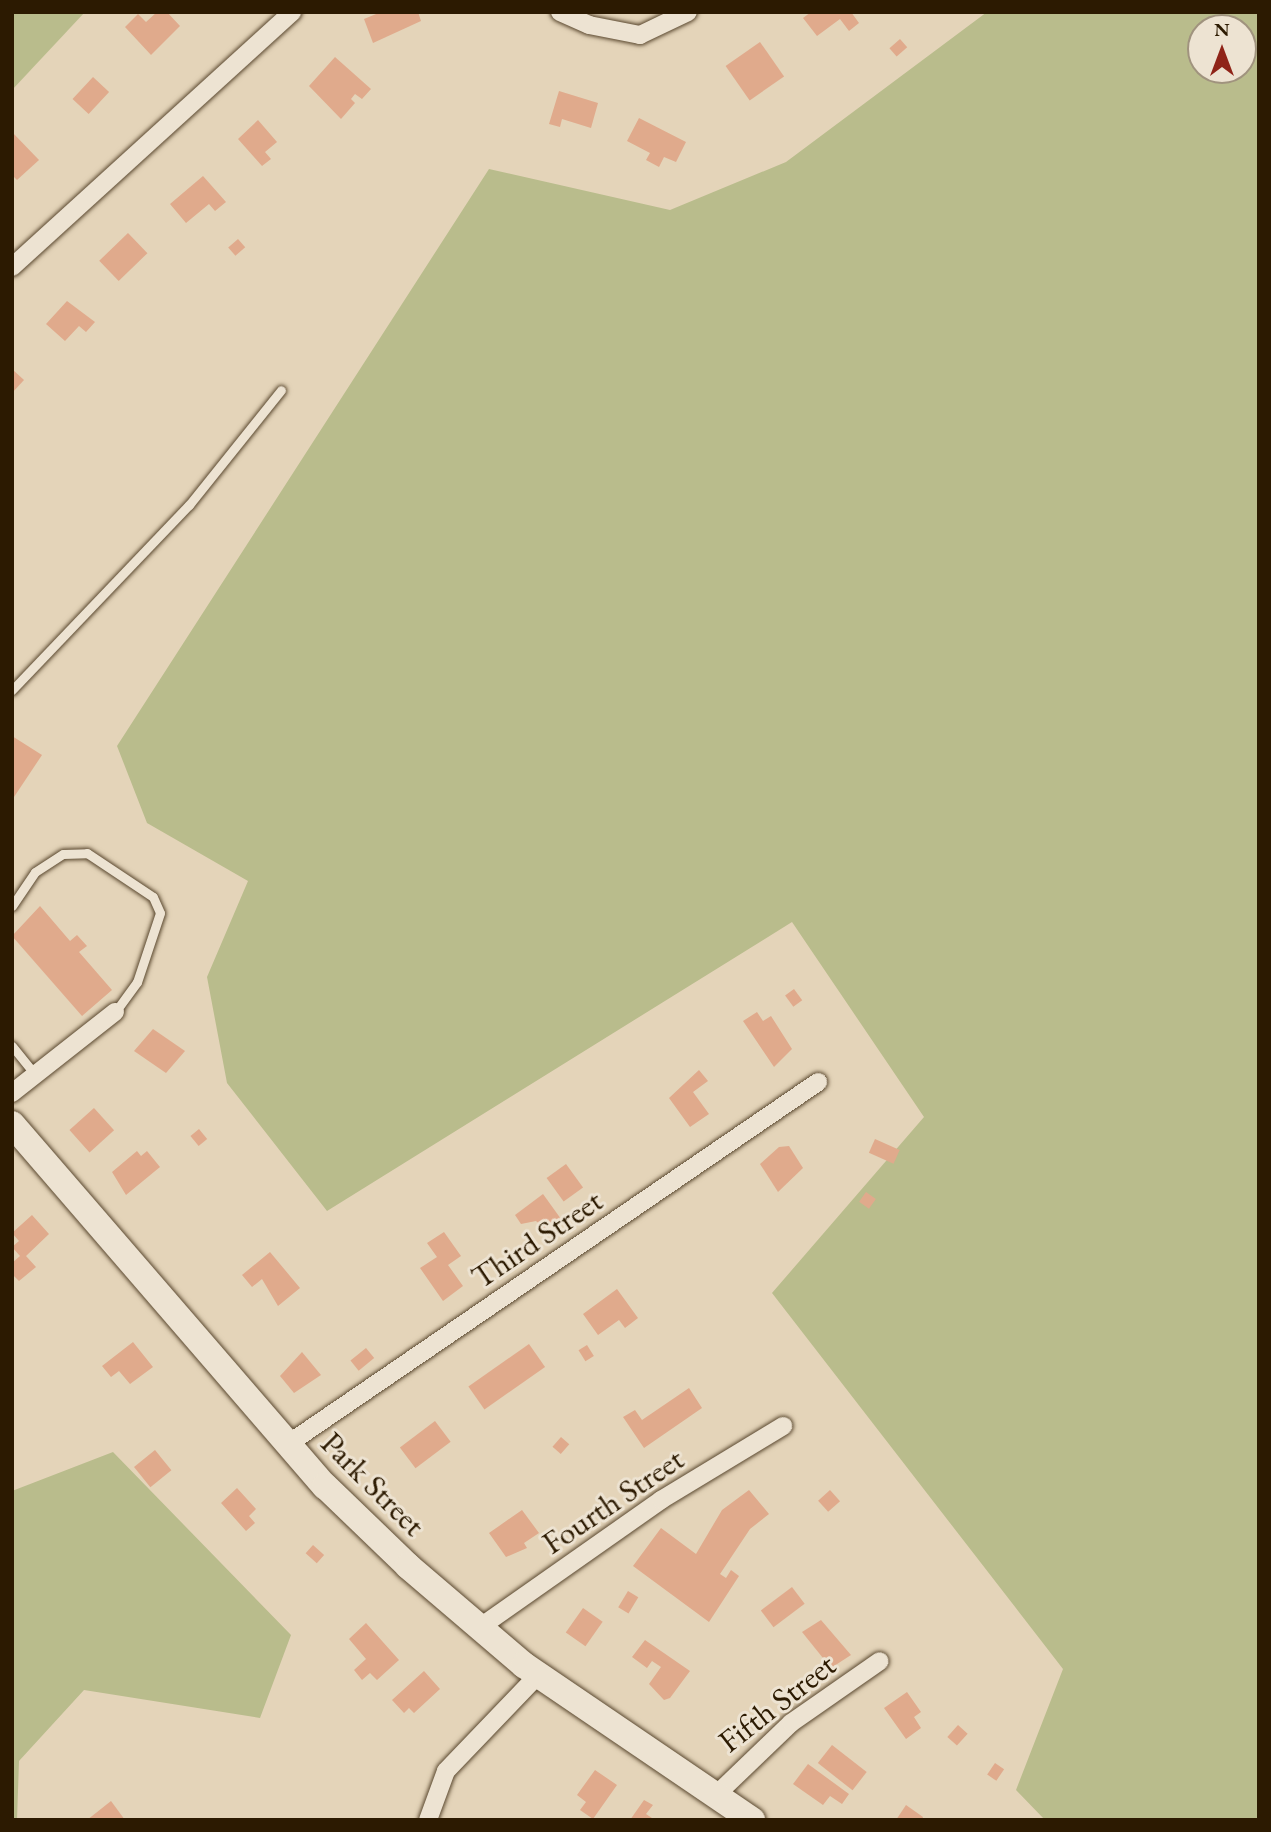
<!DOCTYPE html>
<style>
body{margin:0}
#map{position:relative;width:1271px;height:1832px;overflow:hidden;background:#e4d4b9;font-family:"EB Garamond",serif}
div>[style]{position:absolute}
.green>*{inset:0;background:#b9bc8c}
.building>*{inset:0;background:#e0aa8c;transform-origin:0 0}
.roads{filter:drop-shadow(0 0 2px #5a482f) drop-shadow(0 0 2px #5a482f)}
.service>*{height:9px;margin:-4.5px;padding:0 4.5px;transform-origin:4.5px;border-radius:4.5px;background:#ede3d2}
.minor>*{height:18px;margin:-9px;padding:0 9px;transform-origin:9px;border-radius:9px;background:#ede3d2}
.secondary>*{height:26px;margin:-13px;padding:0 13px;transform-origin:13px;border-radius:13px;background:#ede3d2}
span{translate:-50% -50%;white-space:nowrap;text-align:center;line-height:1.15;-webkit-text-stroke:6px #ede3d2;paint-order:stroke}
.street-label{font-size:32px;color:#2c1a01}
.frame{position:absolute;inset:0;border:14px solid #2c1a01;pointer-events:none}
.north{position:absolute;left:1187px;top:14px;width:70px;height:70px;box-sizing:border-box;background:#ede3d2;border:2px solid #a0937e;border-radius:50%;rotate:0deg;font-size:19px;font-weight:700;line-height:28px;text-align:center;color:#2c1a01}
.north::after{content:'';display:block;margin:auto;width:24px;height:32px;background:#8f2418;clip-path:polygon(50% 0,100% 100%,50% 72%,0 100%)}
</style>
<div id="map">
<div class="green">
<i style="clip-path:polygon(12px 12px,85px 12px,12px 90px)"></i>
<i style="clip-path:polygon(evenodd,987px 12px,1259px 12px,1259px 1820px,1045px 1820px,1016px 1790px,1063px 1669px,772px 1293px,924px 1117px,792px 922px,327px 1211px,227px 1083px,207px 977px,248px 881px,147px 823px,117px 746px,489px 169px,670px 210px,786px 162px,987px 12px,1201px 28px,1243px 28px,1243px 70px,1201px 70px,1201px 28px)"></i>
<i style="clip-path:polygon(113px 1452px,291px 1635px,260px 1718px,84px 1690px,19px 1761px,17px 1820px,12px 1820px,12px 1491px)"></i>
</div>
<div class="building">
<i style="clip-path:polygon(157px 12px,167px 12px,180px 26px,151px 55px,125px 27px,138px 14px,146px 22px)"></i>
<i style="clip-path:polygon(381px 12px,418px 12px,421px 21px,373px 43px,364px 19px)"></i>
<i style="clip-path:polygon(811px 12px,851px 12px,859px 23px,849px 31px,840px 19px,817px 36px,803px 18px)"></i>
<i style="left:900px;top:39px;width:11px;height:14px;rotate:49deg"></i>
<i style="left:760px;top:42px;width:42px;height:42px;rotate:55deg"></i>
<i style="clip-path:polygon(335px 57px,371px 89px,362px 99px,355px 94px,351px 99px,355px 103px,341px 119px,309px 86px)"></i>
<i style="left:93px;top:77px;width:22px;height:30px;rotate:43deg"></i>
<i style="clip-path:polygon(559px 91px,598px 103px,591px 128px,562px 119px,560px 127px,549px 124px)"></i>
<i style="clip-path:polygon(639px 118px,686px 142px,676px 162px,664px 157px,659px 167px,646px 160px,650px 153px,627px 141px)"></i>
<i style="clip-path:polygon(258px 120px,277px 142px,265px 152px,271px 159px,262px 166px,238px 139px)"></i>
<i style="clip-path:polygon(12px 132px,39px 160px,17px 180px,12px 175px)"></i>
<i style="clip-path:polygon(203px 176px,226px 202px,215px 211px,209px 204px,186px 223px,170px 204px)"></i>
<i style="left:128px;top:233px;width:28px;height:40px;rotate:46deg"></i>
<i style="left:238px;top:239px;width:11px;height:13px;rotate:49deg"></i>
<i style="clip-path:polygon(67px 301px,95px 322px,86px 332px,79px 326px,65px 341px,46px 324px)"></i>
<i style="clip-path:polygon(12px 369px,24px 380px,12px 393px)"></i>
<i style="clip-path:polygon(12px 736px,42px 755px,12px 800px)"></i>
<i style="clip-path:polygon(40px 906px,70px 941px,77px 935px,87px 946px,79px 952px,112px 990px,82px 1016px,12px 936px)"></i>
<i style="left:794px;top:989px;width:14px;height:11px;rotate:54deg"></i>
<i style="clip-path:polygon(757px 1012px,763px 1021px,771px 1016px,792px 1049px,774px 1067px,743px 1021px)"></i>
<i style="clip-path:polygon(153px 1029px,185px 1051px,166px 1073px,134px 1051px)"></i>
<i style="clip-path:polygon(699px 1070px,708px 1081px,693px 1092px,709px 1114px,690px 1127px,669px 1098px)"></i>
<i style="left:94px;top:1108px;width:30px;height:33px;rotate:48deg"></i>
<i style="left:199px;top:1129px;width:13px;height:11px;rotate:51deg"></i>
<i style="left:875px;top:1139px;width:27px;height:15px;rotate:24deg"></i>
<i style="clip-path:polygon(789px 1146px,803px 1168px,778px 1192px,760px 1164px,779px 1147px)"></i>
<i style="clip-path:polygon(137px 1151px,141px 1156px,147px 1151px,160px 1167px,126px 1195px,112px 1172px)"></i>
<i style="left:566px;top:1164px;width:29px;height:24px;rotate:54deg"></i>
<i style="left:866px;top:1192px;width:12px;height:12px;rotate:35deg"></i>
<i style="clip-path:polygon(543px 1194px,561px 1219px,549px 1233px,536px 1221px,521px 1224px,515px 1215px)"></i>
<i style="clip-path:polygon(32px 1215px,49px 1234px,26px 1256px,36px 1267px,19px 1281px,12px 1274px,12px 1263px,20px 1256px,12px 1247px,19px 1241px,12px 1233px)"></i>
<i style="clip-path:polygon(444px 1232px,461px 1256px,448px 1265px,463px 1286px,443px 1301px,420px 1268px,437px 1257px,427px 1243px)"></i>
<i style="clip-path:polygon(270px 1252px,300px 1288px,278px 1306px,262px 1279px,252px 1287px,242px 1275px)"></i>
<i style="clip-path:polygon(617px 1289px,638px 1318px,625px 1328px,619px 1320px,598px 1335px,583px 1314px)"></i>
<i style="clip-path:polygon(133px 1342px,153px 1367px,130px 1384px,119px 1371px,111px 1377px,102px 1366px)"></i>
<i style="left:529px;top:1344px;width:28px;height:74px;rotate:55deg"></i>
<i style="left:587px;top:1345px;width:13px;height:10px;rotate:58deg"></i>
<i style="left:366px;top:1348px;width:13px;height:20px;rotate:51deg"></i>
<i style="clip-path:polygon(302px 1352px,321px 1375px,294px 1393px,280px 1376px)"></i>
<i style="clip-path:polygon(689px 1388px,702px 1408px,644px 1448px,623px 1417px,635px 1410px,642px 1420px)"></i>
<i style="left:435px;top:1421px;width:26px;height:44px;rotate:53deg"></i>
<i style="left:561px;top:1437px;width:11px;height:13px;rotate:41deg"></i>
<i style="left:155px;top:1450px;width:26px;height:27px;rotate:51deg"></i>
<i style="clip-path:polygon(237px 1488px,256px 1509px,249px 1516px,255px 1523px,246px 1531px,221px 1503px)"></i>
<i style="clip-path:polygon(749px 1490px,769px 1514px,750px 1529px,720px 1574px,726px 1578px,731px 1570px,739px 1576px,709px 1622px,633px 1566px,661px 1528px,696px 1554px,722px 1510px)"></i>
<i style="left:830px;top:1490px;width:15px;height:16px;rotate:48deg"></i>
<i style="clip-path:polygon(522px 1510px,539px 1533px,524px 1543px,527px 1548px,506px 1557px,489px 1533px)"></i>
<i style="left:313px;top:1545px;width:15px;height:11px;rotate:42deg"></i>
<i style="left:792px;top:1587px;width:21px;height:39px;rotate:53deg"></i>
<i style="left:628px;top:1591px;width:12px;height:19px;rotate:31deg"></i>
<i style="left:583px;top:1608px;width:24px;height:30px;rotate:35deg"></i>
<i style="clip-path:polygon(821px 1620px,851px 1655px,831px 1668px,802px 1632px)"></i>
<i style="clip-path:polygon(366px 1623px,399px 1660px,377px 1680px,370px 1673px,362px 1680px,354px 1670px,366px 1659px,349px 1639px)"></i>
<i style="clip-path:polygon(645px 1640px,690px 1671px,670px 1698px,664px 1700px,649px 1684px,661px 1667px,652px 1661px,647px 1668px,632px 1657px)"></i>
<i style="clip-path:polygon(424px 1671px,440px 1689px,414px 1713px,409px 1708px,404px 1713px,392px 1700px)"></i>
<i style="clip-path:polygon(907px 1692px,921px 1712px,914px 1717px,921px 1728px,906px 1739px,884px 1708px)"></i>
<i style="left:958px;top:1725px;width:13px;height:16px;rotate:42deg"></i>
<i style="left:832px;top:1745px;width:44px;height:23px;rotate:38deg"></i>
<i style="left:995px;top:1763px;width:11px;height:14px;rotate:34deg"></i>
<i style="clip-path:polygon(808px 1764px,849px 1794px,842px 1804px,830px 1796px,823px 1805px,793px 1784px)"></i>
<i style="clip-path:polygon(595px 1770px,617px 1785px,593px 1819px,580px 1810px,586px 1802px,577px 1795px)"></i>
<i style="clip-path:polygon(644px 1800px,653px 1805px,646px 1814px,655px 1820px,630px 1820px)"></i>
<i style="clip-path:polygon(111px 1801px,125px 1820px,87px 1820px)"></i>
<i style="clip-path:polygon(906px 1805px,923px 1817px,922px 1820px,896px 1820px)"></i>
</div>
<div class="roads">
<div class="service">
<i style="left:12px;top:690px;width:256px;rotate:-46.3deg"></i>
<i style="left:189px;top:505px;width:147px;rotate:-51.3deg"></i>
<i style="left:12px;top:906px;width:41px;rotate:-55.9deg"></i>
<i style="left:35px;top:872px;width:33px;rotate:-33deg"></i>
<i style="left:63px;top:854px;width:24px;rotate:-2deg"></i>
<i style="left:87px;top:853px;width:79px;rotate:33.7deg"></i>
<i style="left:153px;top:897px;width:17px;rotate:66deg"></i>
<i style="left:160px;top:913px;width:73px;rotate:108.4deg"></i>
<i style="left:137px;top:982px;width:37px;rotate:126deg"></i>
<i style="left:12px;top:1046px;width:36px;rotate:51deg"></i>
</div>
<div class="minor">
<i style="left:560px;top:12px;width:32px;rotate:24deg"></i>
<i style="left:589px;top:25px;width:52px;rotate:11.1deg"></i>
<i style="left:640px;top:35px;width:53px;rotate:-25.6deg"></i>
<i style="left:12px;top:267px;width:379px;rotate:-42.3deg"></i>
<i style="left:12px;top:1093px;width:131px;rotate:-38.2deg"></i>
<i style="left:288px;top:1444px;width:642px;rotate:-34.33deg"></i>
<i style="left:479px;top:1628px;width:223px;rotate:-35.1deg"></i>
<i style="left:661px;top:1500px;width:143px;rotate:-31.2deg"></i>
<i style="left:715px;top:1796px;width:105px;rotate:-43.8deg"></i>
<i style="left:791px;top:1723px;width:108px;rotate:-34.9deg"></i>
<i style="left:428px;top:1820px;width:52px;rotate:-69.8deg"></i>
<i style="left:446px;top:1771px;width:134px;rotate:-46.2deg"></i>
</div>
<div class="secondary">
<i style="left:12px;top:1124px;width:479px;rotate:49.2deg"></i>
<i style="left:325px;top:1486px;width:115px;rotate:43.9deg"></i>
<i style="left:408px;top:1566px;width:153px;rotate:40.5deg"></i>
<i style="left:524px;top:1665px;width:276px;rotate:34.2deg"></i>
</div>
</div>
<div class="street-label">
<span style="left:537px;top:1239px;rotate:-34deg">Third Street</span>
<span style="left:373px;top:1484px;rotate:45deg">Park Street</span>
<span style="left:613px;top:1501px;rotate:-34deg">Fourth Street</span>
<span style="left:777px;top:1703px;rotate:-38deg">Fifth Street</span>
</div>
<div class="frame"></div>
<div class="north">N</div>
</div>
